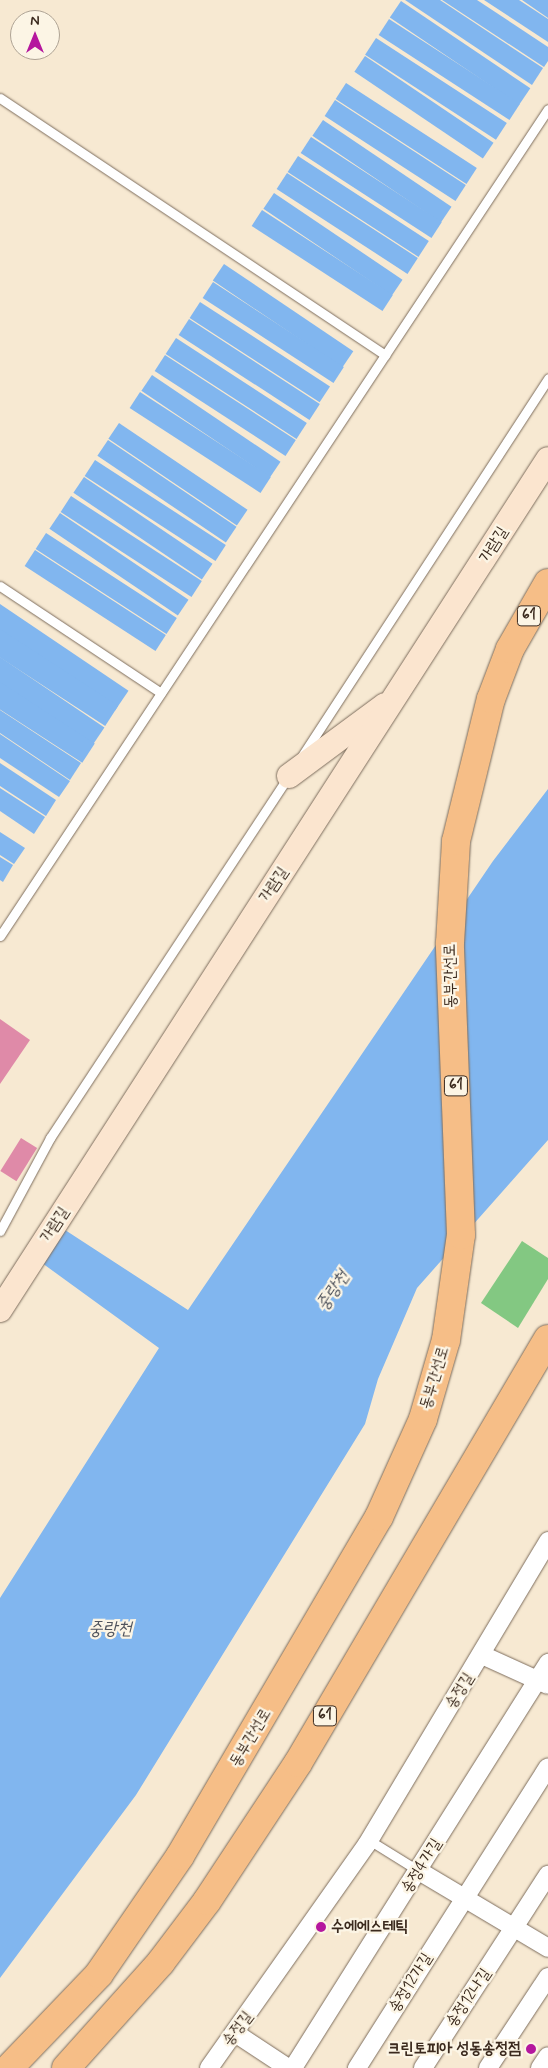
<!DOCTYPE html>
<meta charset="utf-8">
<style>
body{margin:0}
#map{position:relative;width:548px;height:2068px;overflow:hidden;background:#f7e9d2;font-family:Mynerve,"Poor Story",sans-serif}
div>[style]{position:absolute}
.green>*{inset:0;background:#83c882}
.water>*{inset:0;background:#81b6ef;transform-origin:0 0}
.building>*{inset:0;background:#df8aa8;transform-origin:0 0}
.roads{filter:drop-shadow(0 0 1px #7d6d5d) drop-shadow(0 0 1px #7d6d5d)}
.lane>*{height:9px;margin:-4.5px;padding:0 4.5px;transform-origin:4.5px;border-radius:4.5px;background:#fff}
.street>*{height:18px;margin:-9px;padding:0 9px;transform-origin:9px;border-radius:9px;background:#fff}
.secondary>*{height:24px;margin:-12px;padding:0 12px;transform-origin:12px;border-radius:12px;background:#fbe5cf}
.highway>*{height:28px;margin:-14px;padding:0 14px;transform-origin:14px;border-radius:14px;background:#f6be87}
.dots>*{width:14px;height:14px;translate:-50% -50%;box-sizing:border-box;border:2px solid #fcf5e5;border-radius:50%}
span{translate:-50% -50%;white-space:nowrap;text-align:center;line-height:1.15;-webkit-text-stroke:4.5px #fcf5e5;paint-order:stroke}
.shield-label span{padding:1px 4px;background:#fcf5e5;border:1px solid;border-radius:4px;-webkit-text-stroke-width:0}
.shield-label{font-size:15px;color:#3b2a1e;font-weight:700}
.street-label{font-size:16px;color:#3b2a1e}
.poi-label{font-size:16px;color:#3b2a1e;font-weight:700}
.left{translate:0 -50%;text-align:left}
.right{translate:-100% -50%;text-align:right}
.water-label{font-size:18px;color:#50545d;font-style:italic}
.north{position:absolute;left:10px;top:10px;width:50px;height:50px;box-sizing:border-box;background:#fcf5e5;border:1px solid #afa495;border-radius:50%;rotate:0deg;font-size:14px;font-weight:700;line-height:20px;text-align:center;color:#3b2a1e}
.north::after{content:'';display:block;margin:auto;width:18px;height:22px;background:#b5179e;clip-path:polygon(50% 0,100% 100%,50% 72%,0 100%)}
</style>
<div id="map">
<div class="green">
<i style="clip-path:polygon(522px 1241px,548px 1258px,548px 1279px,518px 1328px,481px 1303px)"></i>
</div>
<div class="water">
<i style="clip-path:polygon(405px 0,440px 0,543px 68px,532px 85px)"></i>
<i style="clip-path:polygon(442px 0,477px 0,548px 47px,548px 61px,544px 67px)"></i>
<i style="clip-path:polygon(484px 0,519px 0,548px 19px,548px 42px)"></i>
<i style="clip-path:polygon(522px 0,548px 0,548px 18px)"></i>
<i style="left:401px;top:1px;width:156px;height:20px;rotate:34deg"></i>
<i style="left:389px;top:19px;width:156px;height:19px;rotate:33deg"></i>
<i style="left:376px;top:38px;width:156px;height:20px;rotate:33deg"></i>
<i style="left:365px;top:56px;width:155px;height:19px;rotate:34deg"></i>
<i style="left:346px;top:83px;width:156px;height:19px;rotate:33deg"></i>
<i style="left:335px;top:100px;width:156px;height:19px;rotate:33deg"></i>
<i style="left:323px;top:120px;width:155px;height:19px;rotate:34deg"></i>
<i style="left:311px;top:137px;width:156px;height:19px;rotate:33deg"></i>
<i style="left:298px;top:156px;width:156px;height:19px;rotate:33deg"></i>
<i style="left:287px;top:173px;width:156px;height:19px;rotate:33deg"></i>
<i style="left:274px;top:193px;width:155px;height:19px;rotate:34deg"></i>
<i style="left:262px;top:210px;width:156px;height:19px;rotate:33deg"></i>
<i style="left:224px;top:264px;width:156px;height:20px;rotate:34deg"></i>
<i style="left:213px;top:282px;width:156px;height:19px;rotate:33deg"></i>
<i style="left:200px;top:302px;width:155px;height:19px;rotate:33deg"></i>
<i style="left:189px;top:319px;width:156px;height:19px;rotate:33deg"></i>
<i style="left:176px;top:338px;width:156px;height:19px;rotate:33deg"></i>
<i style="left:165px;top:355px;width:156px;height:19px;rotate:33deg"></i>
<i style="left:152px;top:375px;width:155px;height:19px;rotate:34deg"></i>
<i style="left:140px;top:392px;width:156px;height:19px;rotate:33deg"></i>
<i style="left:119px;top:423px;width:155px;height:19px;rotate:34deg"></i>
<i style="left:108px;top:440px;width:155px;height:19px;rotate:34deg"></i>
<i style="left:95px;top:460px;width:156px;height:19px;rotate:33deg"></i>
<i style="left:84px;top:477px;width:155px;height:19px;rotate:34deg"></i>
<i style="left:71px;top:496px;width:156px;height:19px;rotate:33deg"></i>
<i style="left:60px;top:513px;width:155px;height:19px;rotate:34deg"></i>
<i style="left:46px;top:533px;width:156px;height:19px;rotate:33deg"></i>
<i style="left:35px;top:550px;width:156px;height:19px;rotate:33deg"></i>
<i style="left:0;top:604px;width:155px;height:24px;rotate:34deg"></i>
<i style="left:0;top:629px;width:141px;height:24px;rotate:33deg"></i>
<i style="left:0;top:657px;width:126px;height:23px;rotate:34deg"></i>
<i style="left:0;top:682px;width:113px;height:23px;rotate:33deg"></i>
<i style="clip-path:polygon(0 710px,81px 763px,70px 780px,0 733px)"></i>
<i style="clip-path:polygon(0 734px,70px 781px,59px 797px,0 758px)"></i>
<i style="clip-path:polygon(0 763px,56px 800px,46px 816px,0 786px)"></i>
<i style="clip-path:polygon(0 788px,45px 817px,34px 834px,0 811px)"></i>
<i style="clip-path:polygon(548px 789px,548px 1140px,417px 1288px,378px 1379px,365px 1424px,136px 1795px,0 1978px,0 1598px,159px 1348px,42px 1263px,62px 1228px,188px 1310px,493px 861px)"></i>
<i style="clip-path:polygon(0 832px,25px 848px,14px 864px,0 855px)"></i>
<i style="clip-path:polygon(0 857px,13px 865px,3px 882px,0 880px)"></i>
</div>
<div class="building">
<i style="clip-path:polygon(0 1019px,30px 1040px,0 1084px)"></i>
<i style="left:21px;top:1138px;width:19px;height:39px;rotate:32deg"></i>
</div>
<div class="roads">
<div class="lane">
<i style="left:0;top:98px;width:463px;rotate:33.7deg"></i>
<i style="left:0;top:586px;width:193px;rotate:33.6deg"></i>
<i style="left:302px;top:756px;width:451px;rotate:-56.9deg"></i>
<i style="left:0;top:936px;width:992px;rotate:-56.47deg"></i>
<i style="left:0;top:1231px;width:106px;rotate:-61.7deg"></i>
<i style="left:50px;top:1138px;width:432px;rotate:-56.6deg"></i>
<i style="left:369px;top:1840px;width:59px;rotate:31.8deg"></i>
</div>
<div class="street">
<i style="left:482px;top:1655px;width:72px;rotate:24.4deg"></i>
<i style="left:419px;top:1871px;width:150px;rotate:30.8deg"></i>
<i style="left:235px;top:2033px;width:64px;rotate:33.4deg"></i>
<i style="left:209px;top:2068px;width:274px;rotate:-54.8deg"></i>
<i style="left:367px;top:1844px;width:353px;rotate:-59.1deg"></i>
<i style="left:293px;top:2068px;width:479px;rotate:-57.8deg"></i>
<i style="left:357px;top:2068px;width:356px;rotate:-57.6deg"></i>
<i style="left:423px;top:2068px;width:230px;rotate:-57.1deg"></i>
<i style="left:488px;top:2068px;width:109px;rotate:-56.6deg"></i>
<i style="left:540px;top:2068px;width:14px;rotate:-56deg"></i>
</div>
<div class="secondary">
<i style="left:289px;top:776px;width:119px;rotate:-36.5deg"></i>
<i style="left:0;top:1310px;width:1012px;rotate:-57.22deg"></i>
</div>
<div class="highway">
<i style="left:9px;top:2068px;width:130px;rotate:-46.2deg"></i>
<i style="left:99px;top:1974px;width:143px;rotate:-55.5deg"></i>
<i style="left:180px;top:1856px;width:393px;rotate:-59.6deg"></i>
<i style="left:379px;top:1517px;width:107px;rotate:-65.8deg"></i>
<i style="left:423px;top:1419px;width:82px;rotate:-73.8deg"></i>
<i style="left:446px;top:1340px;width:106px;rotate:-81.9deg"></i>
<i style="left:461px;top:1235px;width:292px;rotate:-92.2deg"></i>
<i style="left:450px;top:943px;width:102px;rotate:-86.6deg"></i>
<i style="left:456px;top:841px;width:146px;rotate:-76.2deg"></i>
<i style="left:491px;top:699px;width:53px;rotate:-69.2deg"></i>
<i style="left:510px;top:649px;width:76px;rotate:-60.1deg"></i>
<i style="left:66px;top:2068px;width:142px;rotate:-48.1deg"></i>
<i style="left:161px;top:1962px;width:76px;rotate:-53deg"></i>
<i style="left:207px;top:1901px;width:165px;rotate:-56.6deg"></i>
<i style="left:298px;top:1763px;width:492px;rotate:-59.5deg"></i>
</div>
</div>
<div class="dots">
<i style="left:321px;top:1927px;background:#b5179e"></i>
<i style="left:531px;top:2049px;background:#b5179e"></i>
</div>
<div class="shield-label">
<span style="left:529px;top:616px">61</span>
<span style="left:456px;top:1086px">61</span>
<span style="left:325px;top:1716px">61</span>
</div>
<div class="street-label">
<span style="left:494px;top:545px;rotate:-58deg">가람길</span>
<span style="left:274px;top:885px;rotate:-56deg">가람길</span>
<span style="left:451px;top:976px;rotate:-91deg">동부간선로</span>
<span style="left:55px;top:1225px;rotate:-57deg">가람길</span>
<span style="left:435px;top:1378px;rotate:-73deg">동부간선로</span>
<span style="left:460px;top:1691px;rotate:-58deg">송정길</span>
<span style="left:251px;top:1738px;rotate:-59deg">동부간선로</span>
<span style="left:422px;top:1866px;rotate:-58deg">송정4가길</span>
<span style="left:411px;top:1983px;rotate:-58deg">송정12가길</span>
<span style="left:469px;top:1998px;rotate:-56deg">송정12나길</span>
<span style="left:238px;top:2029px;rotate:-53deg">송정길</span>
</div>
<div class="poi-label">
<span class="left" style="left:331px;top:1927px">수에에스테틱</span>
<span class="right" style="left:521px;top:2049px">크린토피아 성동송정점</span>
</div>
<div class="water-label">
<span style="left:333px;top:1291px;rotate:-56deg">중랑천</span>
<span style="left:110px;top:1629px">중랑천</span>
</div>
<div class="north">N</div>
</div>
